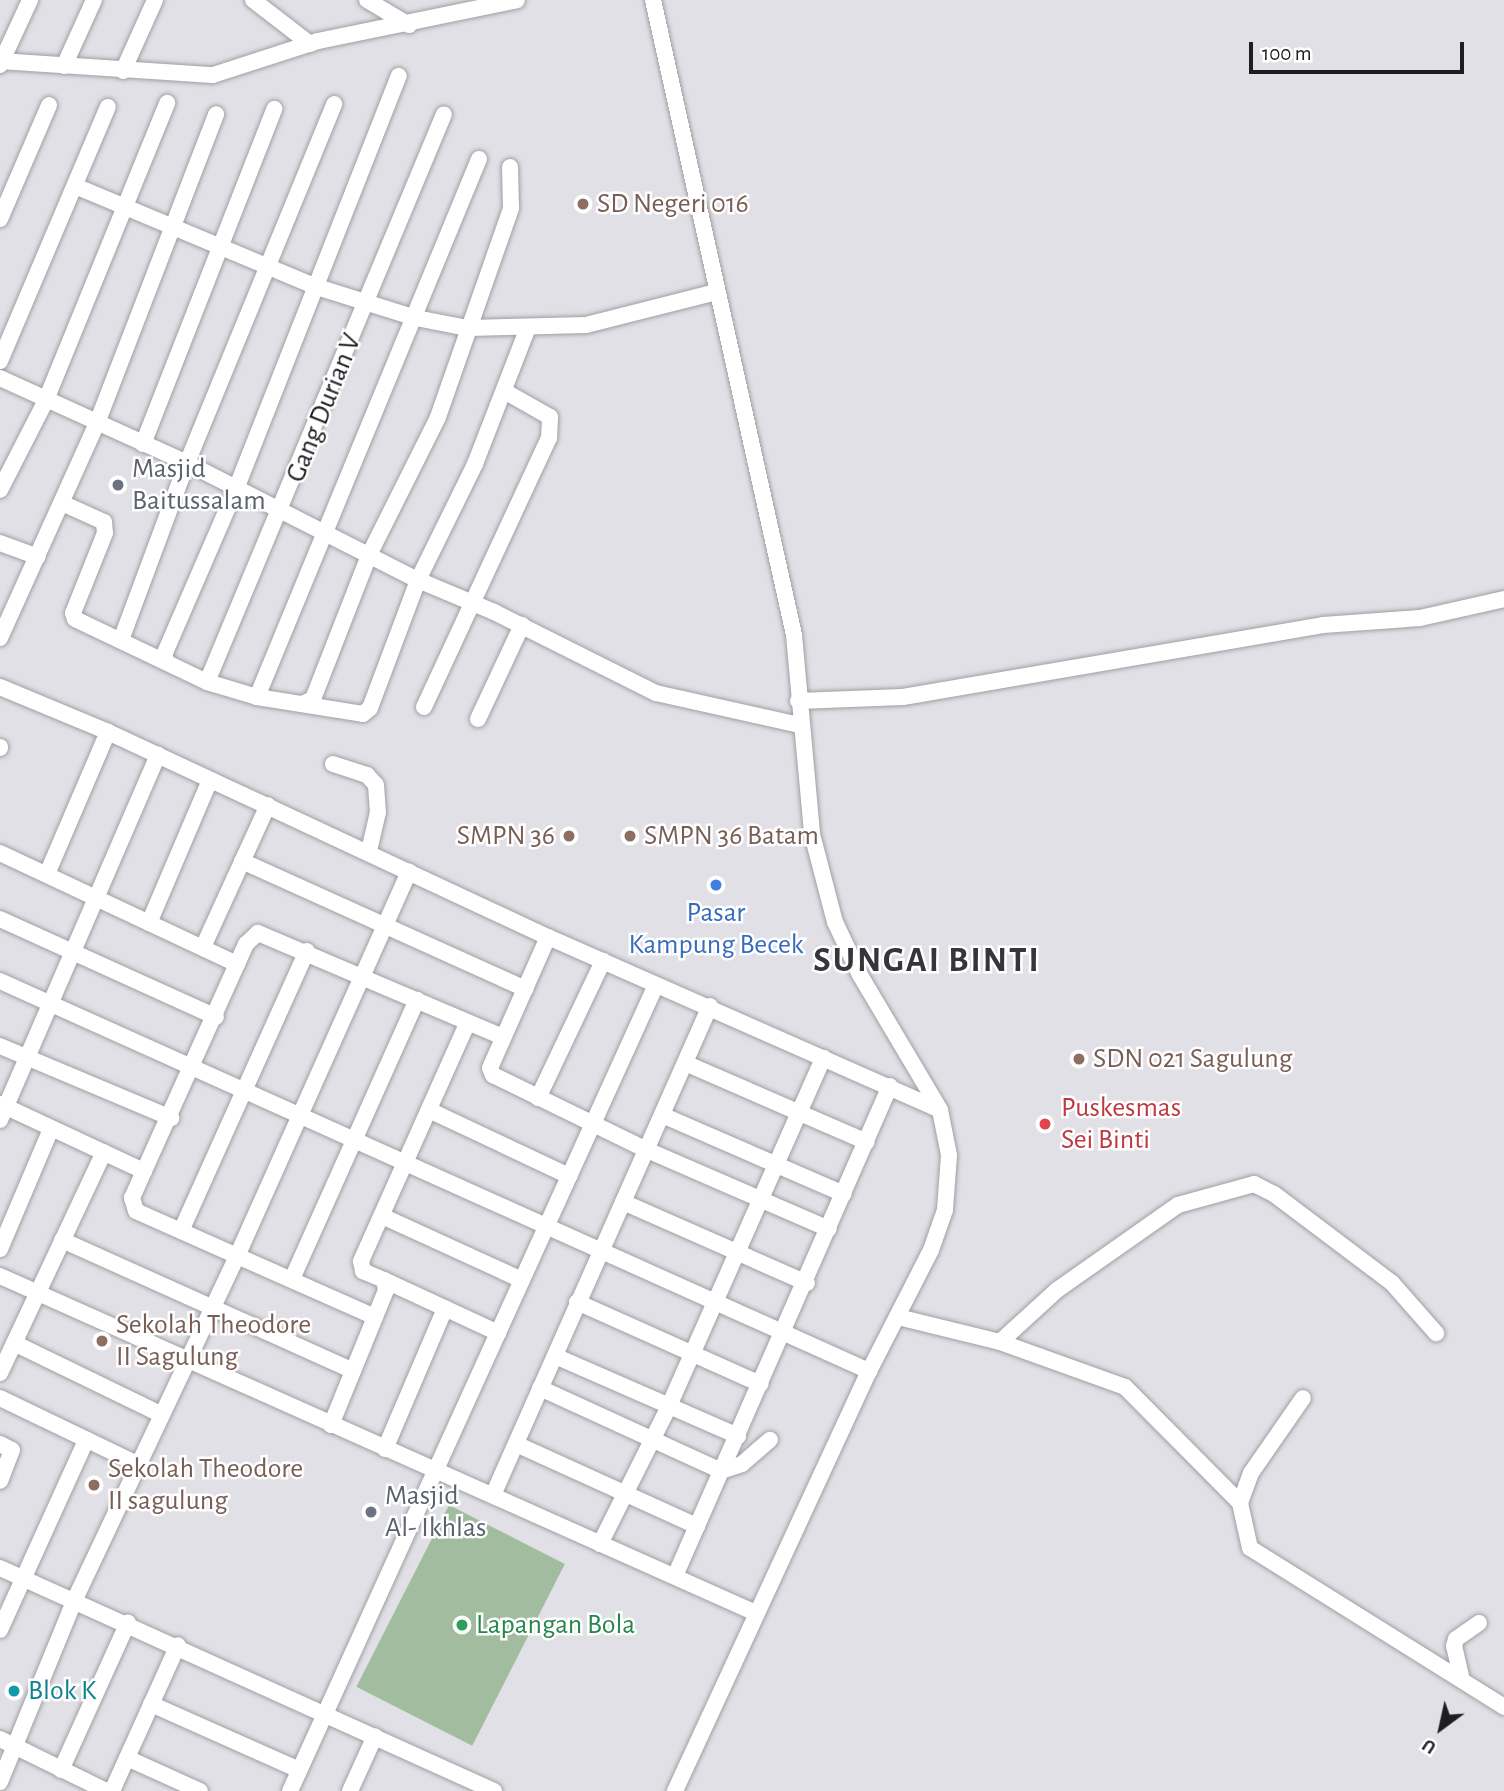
<!DOCTYPE html>
<style>
body{margin:0}
#map{position:relative;width:1504px;height:1791px;overflow:hidden;background:#e0e0e6;font-family:"Alegreya Sans",sans-serif}
div>[style]{position:absolute}
.green>*{inset:0;background:#a1bc9e;transform-origin:0 0}
.roads{filter:drop-shadow(0 0 2px #9f9fa4) drop-shadow(0 0 2px #9f9fa4)}
.minor>*{height:16px;margin:-8px;padding:0 8px;transform-origin:8px;border-radius:8px;background:#fff}
.dots>*{width:19px;height:19px;translate:-50% -50%;box-sizing:border-box;border:4px solid #fff;border-radius:50%}
span{translate:-50% -50%;white-space:nowrap;text-align:center;line-height:1.15;-webkit-text-stroke:5px #fff;paint-order:stroke}
.education-label{font-size:28px;color:#785e54}
.left{translate:0 -50%;text-align:left}
.right{translate:-100% -50%;text-align:right}
.street-label{font-size:28px;color:#1e1e20}
.worship-label{font-size:28px;color:#5b616d}
.shop-label{font-size:28px;color:#366cbe}
.health-label{font-size:28px;color:#be3a42}
.leisure-label{font-size:28px;color:#27864d}
.culture-label{font-size:28px;color:#0d838f}
.district-label{font-size:35px;color:#35353a;font-weight:700;letter-spacing:2px}
.north{position:absolute;left:1406px;top:1693px;width:70px;height:70px;-webkit-text-stroke:5px #fff;paint-order:stroke;rotate:213deg;font-size:19px;font-weight:700;line-height:28px;text-align:center;color:#1e1e20}
.north::after{content:'';display:block;margin:auto;width:24px;height:32px;background:#1e1e20;clip-path:polygon(50% 0,100% 100%,50% 72%,0 100%)}
.scale{position:absolute;left:1249px;top:42px;width:215px;height:32px;box-sizing:border-box;border:4px solid #1e1e20;border-top:0;padding-left:9px;font-size:21px;line-height:24px;white-space:nowrap;color:#1e1e20;-webkit-text-stroke:5px #fff;paint-order:stroke}
</style>
<div id="map">
<div class="green">
<i style="left:449px;top:1505px;width:130px;height:204px;rotate:27deg"></i>
</div>
<div class="roads">
<div class="minor">
<i style="left:253px;top:0;width:72px;rotate:37.7deg"></i>
<i style="left:367px;top:0;width:49px;rotate:30.8deg"></i>
<i style="left:653px;top:0;width:650px;rotate:77.48deg"></i>
<i style="left:794px;top:635px;width:200px;rotate:84.8deg"></i>
<i style="left:812px;top:834px;width:91px;rotate:75.4deg"></i>
<i style="left:835px;top:922px;width:59px;rotate:64.7deg"></i>
<i style="left:860px;top:975px;width:157px;rotate:59.3deg"></i>
<i style="left:940px;top:1110px;width:46px;rotate:78.7deg"></i>
<i style="left:949px;top:1155px;width:55px;rotate:94.2deg"></i>
<i style="left:945px;top:1210px;width:42px;rotate:109.3deg"></i>
<i style="left:931px;top:1250px;width:136px;rotate:117.1deg"></i>
<i style="left:869px;top:1371px;width:463px;rotate:114.8deg"></i>
<i style="left:0;top:61px;width:213px;rotate:3.8deg"></i>
<i style="left:213px;top:75px;width:110px;rotate:-17.9deg"></i>
<i style="left:318px;top:41px;width:203px;rotate:-11.6deg"></i>
<i style="left:0;top:65px;width:72px;rotate:-65.2deg"></i>
<i style="left:64px;top:66px;width:72px;rotate:-65.6deg"></i>
<i style="left:123px;top:71px;width:78px;rotate:-65.7deg"></i>
<i style="left:75px;top:186px;width:262px;rotate:22.7deg"></i>
<i style="left:317px;top:287px;width:104px;rotate:17.4deg"></i>
<i style="left:416px;top:318px;width:53px;rotate:10.9deg"></i>
<i style="left:468px;top:328px;width:118px;rotate:-1.5deg"></i>
<i style="left:586px;top:325px;width:134px;rotate:-14.2deg"></i>
<i style="left:0;top:219px;width:124px;rotate:-66.7deg"></i>
<i style="left:0;top:361px;width:276px;rotate:-67deg"></i>
<i style="left:0;top:378px;width:205px;rotate:24.4deg"></i>
<i style="left:187px;top:463px;width:259px;rotate:26.9deg"></i>
<i style="left:418px;top:580px;width:82px;rotate:22.8deg"></i>
<i style="left:494px;top:612px;width:181px;rotate:26.6deg"></i>
<i style="left:656px;top:693px;width:147px;rotate:12.6deg"></i>
<i style="left:143px;top:444px;width:360px;rotate:-68.6deg"></i>
<i style="left:0;top:490px;width:101px;rotate:-62.9deg"></i>
<i style="left:46px;top:400px;width:321px;rotate:-67.8deg"></i>
<i style="left:62px;top:503px;width:46px;rotate:24.3deg"></i>
<i style="left:104px;top:522px;width:11px;rotate:85deg"></i>
<i style="left:105px;top:533px;width:86px;rotate:111.8deg"></i>
<i style="left:73px;top:613px;width:6px;rotate:72deg"></i>
<i style="left:75px;top:619px;width:146px;rotate:25.5deg"></i>
<i style="left:207px;top:682px;width:52px;rotate:16.7deg"></i>
<i style="left:257px;top:697px;width:107px;rotate:9.1deg"></i>
<i style="left:363px;top:714px;width:9px;rotate:-41deg"></i>
<i style="left:370px;top:708px;width:137px;rotate:-69.4deg"></i>
<i style="left:418px;top:580px;width:129px;rotate:-63.8deg"></i>
<i style="left:475px;top:464px;width:144px;rotate:-68.8deg"></i>
<i style="left:0;top:543px;width:40px;rotate:20.2deg"></i>
<i style="left:0;top:638px;width:236px;rotate:-65.7deg"></i>
<i style="left:97px;top:423px;width:331px;rotate:-68.9deg"></i>
<i style="left:121px;top:640px;width:189px;rotate:-69.6deg"></i>
<i style="left:187px;top:463px;width:388px;rotate:-67.7deg"></i>
<i style="left:166px;top:660px;width:5px;rotate:-112deg"></i>
<i style="left:164px;top:655px;width:181px;rotate:-66.6deg"></i>
<i style="left:236px;top:489px;width:444px;rotate:-68.5deg"></i>
<i style="left:207px;top:682px;width:615px;rotate:-67.35deg"></i>
<i style="left:0;top:687px;width:117px;rotate:22.6deg"></i>
<i style="left:108px;top:732px;width:485px;rotate:25deg"></i>
<i style="left:548px;top:937px;width:428px;rotate:23.8deg"></i>
<i style="left:257px;top:697px;width:582px;rotate:-67.58deg"></i>
<i style="left:798px;top:701px;width:105px;rotate:-2.2deg"></i>
<i style="left:903px;top:697px;width:426px;rotate:-9.7deg"></i>
<i style="left:1323px;top:625px;width:97px;rotate:-4.1deg"></i>
<i style="left:1420px;top:618px;width:86px;rotate:-12.7deg"></i>
<i style="left:302px;top:704px;width:12px;rotate:-24deg"></i>
<i style="left:313px;top:699px;width:155px;rotate:-68.7deg"></i>
<i style="left:369px;top:555px;width:154px;rotate:-63.4deg"></i>
<i style="left:438px;top:417px;width:221px;rotate:-70.7deg"></i>
<i style="left:511px;top:208px;width:41px;rotate:-91.4deg"></i>
<i style="left:424px;top:707px;width:297px;rotate:-65.1deg"></i>
<i style="left:549px;top:438px;width:21px;rotate:-87deg"></i>
<i style="left:550px;top:417px;width:53px;rotate:-150.5deg"></i>
<i style="left:478px;top:719px;width:104px;rotate:-64.9deg"></i>
<i style="left:0;top:747px;width:1px;rotate:90deg"></i>
<i style="left:333px;top:764px;width:36px;rotate:18deg"></i>
<i style="left:367px;top:775px;width:13px;rotate:48deg"></i>
<i style="left:376px;top:785px;width:27px;rotate:86deg"></i>
<i style="left:378px;top:812px;width:40px;rotate:103deg"></i>
<i style="left:0;top:853px;width:262px;rotate:25.1deg"></i>
<i style="left:242px;top:861px;width:311px;rotate:24.3deg"></i>
<i style="left:47px;top:874px;width:155px;rotate:-66.8deg"></i>
<i style="left:0;top:919px;width:237px;rotate:24.4deg"></i>
<i style="left:149px;top:923px;width:155px;rotate:-66.9deg"></i>
<i style="left:548px;top:937px;width:143px;rotate:113.9deg"></i>
<i style="left:490px;top:1068px;width:8px;rotate:67deg"></i>
<i style="left:493px;top:1075px;width:171px;rotate:26deg"></i>
<i style="left:647px;top:1150px;width:198px;rotate:23.5deg"></i>
<i style="left:203px;top:947px;width:156px;rotate:-65.4deg"></i>
<i style="left:0;top:981px;width:953px;rotate:24.17deg"></i>
<i style="left:0;top:1046px;width:186px;rotate:22.8deg"></i>
<i style="left:685px;top:1063px;width:198px;rotate:23.5deg"></i>
<i style="left:538px;top:1098px;width:152px;rotate:-64.6deg"></i>
<i style="left:0;top:1104px;width:159px;rotate:25deg"></i>
<i style="left:431px;top:1111px;width:153px;rotate:25.2deg"></i>
<i style="left:662px;top:1115px;width:198px;rotate:23.5deg"></i>
<i style="left:0;top:1120px;width:398px;rotate:-66.6deg"></i>
<i style="left:623px;top:1202px;width:201px;rotate:23.8deg"></i>
<i style="left:382px;top:1216px;width:154px;rotate:24.6deg"></i>
<i style="left:181px;top:1231px;width:307px;rotate:-65.8deg"></i>
<i style="left:62px;top:1240px;width:319px;rotate:24.2deg"></i>
<i style="left:0;top:1249px;width:130px;rotate:-67deg"></i>
<i style="left:0;top:1276px;width:828px;rotate:24.03deg"></i>
<i style="left:292px;top:1279px;width:306px;rotate:-65.9deg"></i>
<i style="left:384px;top:1280px;width:126px;rotate:24.9deg"></i>
<i style="left:577px;top:1302px;width:201px;rotate:24.1deg"></i>
<i style="left:375px;top:1317px;width:261px;rotate:-156.1deg"></i>
<i style="left:136px;top:1211px;width:14px;rotate:-107deg"></i>
<i style="left:132px;top:1198px;width:30px;rotate:-66deg"></i>
<i style="left:144px;top:1171px;width:249px;rotate:-65.8deg"></i>
<i style="left:246px;top:944px;width:16px;rotate:-43deg"></i>
<i style="left:258px;top:933px;width:266px;rotate:23deg"></i>
<i style="left:898px;top:1317px;width:105px;rotate:13.8deg"></i>
<i style="left:1000px;top:1342px;width:133px;rotate:19.8deg"></i>
<i style="left:1125px;top:1387px;width:163px;rotate:45.2deg"></i>
<i style="left:1240px;top:1503px;width:46px;rotate:77.5deg"></i>
<i style="left:1250px;top:1548px;width:300px;rotate:32deg"></i>
<i style="left:1000px;top:1342px;width:77px;rotate:-42.4deg"></i>
<i style="left:1057px;top:1290px;width:148px;rotate:-35.1deg"></i>
<i style="left:1178px;top:1205px;width:79px;rotate:-15.4deg"></i>
<i style="left:1254px;top:1184px;width:22px;rotate:27deg"></i>
<i style="left:1274px;top:1194px;width:148px;rotate:37deg"></i>
<i style="left:1392px;top:1283px;width:67px;rotate:48.7deg"></i>
<i style="left:14px;top:1343px;width:162px;rotate:25.9deg"></i>
<i style="left:555px;top:1356px;width:200px;rotate:23.6deg"></i>
<i style="left:0;top:1373px;width:244px;rotate:-64.8deg"></i>
<i style="left:540px;top:1388px;width:199px;rotate:24.6deg"></i>
<i style="left:721px;top:1471px;width:22px;rotate:-18deg"></i>
<i style="left:742px;top:1464px;width:37px;rotate:-41deg"></i>
<i style="left:0;top:1398px;width:152px;rotate:25.7deg"></i>
<i style="left:331px;top:1425px;width:146px;rotate:-67.8deg"></i>
<i style="left:386px;top:1290px;width:10px;rotate:-101deg"></i>
<i style="left:384px;top:1280px;width:23px;rotate:-157deg"></i>
<i style="left:363px;top:1271px;width:10px;rotate:-101deg"></i>
<i style="left:361px;top:1261px;width:260px;rotate:-65.9deg"></i>
<i style="left:0;top:1444px;width:13px;rotate:27deg"></i>
<i style="left:12px;top:1450px;width:33px;rotate:111deg"></i>
<i style="left:516px;top:1444px;width:199px;rotate:24.4deg"></i>
<i style="left:385px;top:1449px;width:153px;rotate:-66.9deg"></i>
<i style="left:493px;top:1495px;width:535px;rotate:-66.07deg"></i>
<i style="left:1240px;top:1503px;width:32px;rotate:-70deg"></i>
<i style="left:1251px;top:1473px;width:91px;rotate:-55.3deg"></i>
<i style="left:600px;top:1544px;width:154px;rotate:-63.4deg"></i>
<i style="left:669px;top:1406px;width:381px;rotate:-66.1deg"></i>
<i style="left:0;top:1568px;width:542px;rotate:24.3deg"></i>
<i style="left:675px;top:1576px;width:535px;rotate:-66.31deg"></i>
<i style="left:0;top:1630px;width:209px;rotate:-65.6deg"></i>
<i style="left:1461px;top:1676px;width:31px;rotate:-103deg"></i>
<i style="left:1454px;top:1646px;width:7px;rotate:-74deg"></i>
<i style="left:1456px;top:1639px;width:28px;rotate:-35deg"></i>
<i style="left:151px;top:1704px;width:162px;rotate:24deg"></i>
<i style="left:0;top:1739px;width:118px;rotate:26.1deg"></i>
<i style="left:127px;top:1758px;width:80px;rotate:24.3deg"></i>
<i style="left:61px;top:1770px;width:162px;rotate:-65.6deg"></i>
<i style="left:0;top:1782px;width:198px;rotate:-67.7deg"></i>
<i style="left:75px;top:1599px;width:382px;rotate:-64.7deg"></i>
<i style="left:238px;top:1254px;width:419px;rotate:-65.9deg"></i>
<i style="left:112px;top:1791px;width:160px;rotate:-65.7deg"></i>
<i style="left:290px;top:1791px;width:885px;rotate:-65.58deg"></i>
<i style="left:350px;top:1791px;width:60px;rotate:-65.6deg"></i>
</div>
</div>
<div class="dots">
<i style="left:583px;top:204px;background:#8d6e63"></i>
<i style="left:118px;top:485px;background:#6b7280"></i>
<i style="left:569px;top:836px;background:#8d6e63"></i>
<i style="left:630px;top:836px;background:#8d6e63"></i>
<i style="left:716px;top:885px;background:#3f7fe0"></i>
<i style="left:1079px;top:1059px;background:#8d6e63"></i>
<i style="left:1045px;top:1124px;background:#e0444e"></i>
<i style="left:102px;top:1341px;background:#8d6e63"></i>
<i style="left:94px;top:1485px;background:#8d6e63"></i>
<i style="left:371px;top:1512px;background:#6b7280"></i>
<i style="left:462px;top:1625px;background:#2e9e5b"></i>
<i style="left:14px;top:1691px;background:#0f9aa8"></i>
</div>
<div class="education-label">
<span class="left" style="left:597px;top:204px">SD Negeri 016</span>
<span class="right" style="left:555px;top:836px">SMPN 36</span>
<span class="left" style="left:644px;top:836px">SMPN 36 Batam</span>
<span class="left" style="left:1093px;top:1059px">SDN 021 Sagulung</span>
<span class="left" style="left:116px;top:1341px">Sekolah Theodore<br>II Sagulung</span>
<span class="left" style="left:108px;top:1485px">Sekolah Theodore<br>II sagulung</span>
</div>
<div class="street-label">
<span style="left:324px;top:408px;rotate:-68deg">Gang Durian V</span>
</div>
<div class="worship-label">
<span class="left" style="left:132px;top:485px">Masjid<br>Baitussalam</span>
<span class="left" style="left:385px;top:1512px">Masjid<br>Al- Ikhlas</span>
</div>
<div class="shop-label">
<span style="left:716px;top:929px">Pasar<br>Kampung Becek</span>
</div>
<div class="health-label">
<span class="left" style="left:1061px;top:1124px">Puskesmas<br>Sei Binti</span>
</div>
<div class="leisure-label">
<span class="left" style="left:476px;top:1625px">Lapangan Bola</span>
</div>
<div class="culture-label">
<span class="left" style="left:28px;top:1691px">Blok K</span>
</div>
<div class="district-label">
<span style="left:927px;top:961px">SUNGAI BINTI</span>
</div>
<div class="north">U</div>
<div class="scale">100 m</div>
</div>
